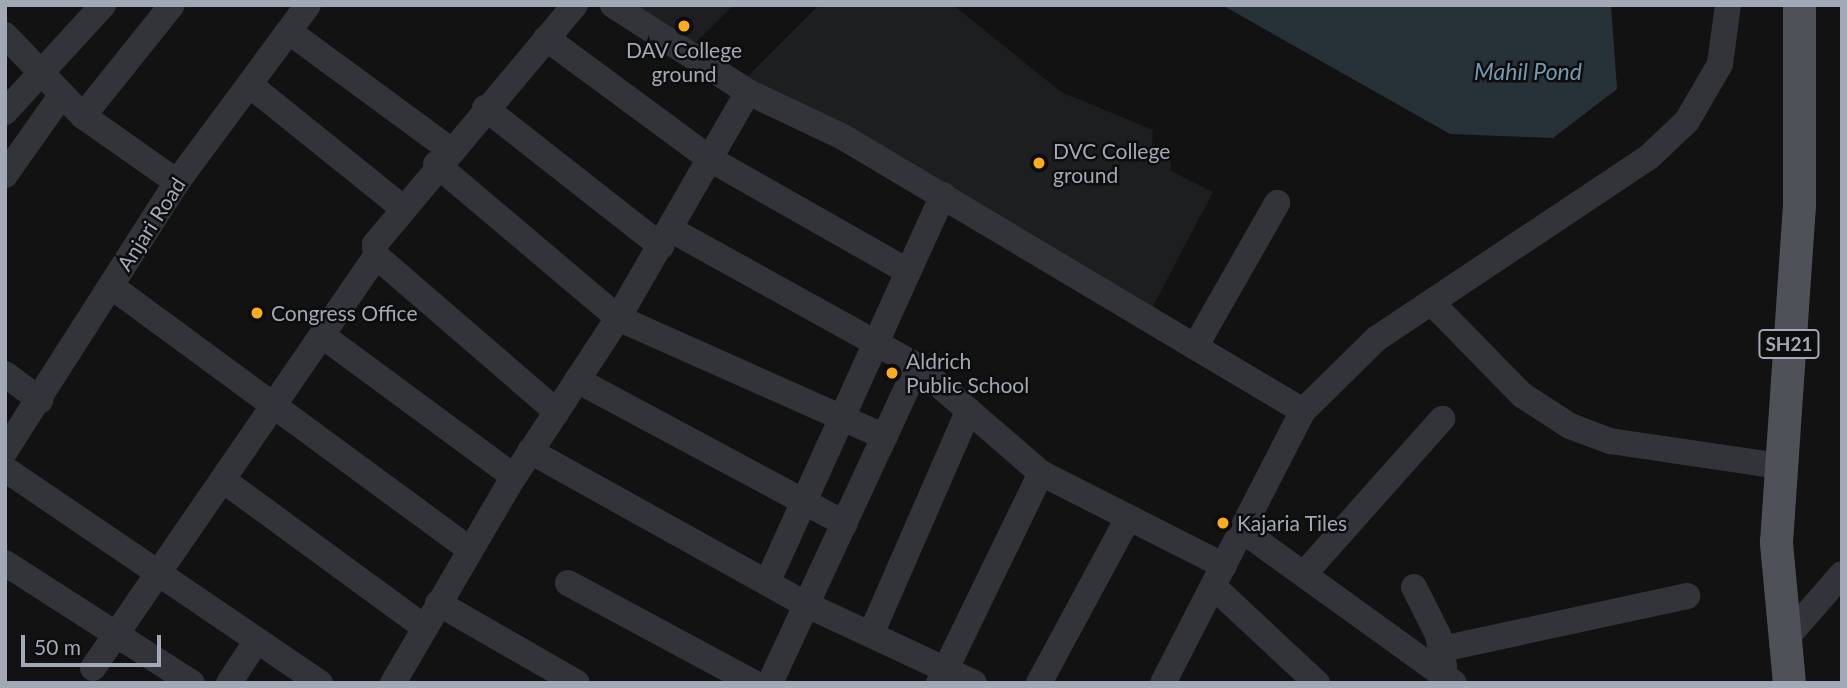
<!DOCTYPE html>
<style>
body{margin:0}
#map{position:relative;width:1847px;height:688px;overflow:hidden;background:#121213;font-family:Lato,sans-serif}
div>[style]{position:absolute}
.built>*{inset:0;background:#1d1e20}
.water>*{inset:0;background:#273138}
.minor>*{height:26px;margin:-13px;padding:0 13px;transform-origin:13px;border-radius:13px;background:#323439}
.major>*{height:33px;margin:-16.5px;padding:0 16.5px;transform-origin:16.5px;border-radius:16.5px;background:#4e5158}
.dots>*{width:19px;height:19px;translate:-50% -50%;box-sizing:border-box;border:4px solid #0d0d0e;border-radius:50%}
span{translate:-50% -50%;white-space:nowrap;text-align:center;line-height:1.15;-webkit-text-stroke:5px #0d0d0e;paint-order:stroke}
.shield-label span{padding:2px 5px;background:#0d0d0e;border:2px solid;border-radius:5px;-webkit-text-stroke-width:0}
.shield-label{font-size:19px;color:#a2a8b5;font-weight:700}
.poi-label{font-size:21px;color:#a2a8b5}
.left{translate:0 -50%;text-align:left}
.street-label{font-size:21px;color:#a2a8b5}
.water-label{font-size:23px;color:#7699b3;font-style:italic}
.frame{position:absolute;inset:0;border:7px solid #a2a8b5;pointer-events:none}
.scale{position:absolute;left:21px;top:635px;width:140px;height:32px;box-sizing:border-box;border:4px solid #a2a8b5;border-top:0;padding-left:9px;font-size:21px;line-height:24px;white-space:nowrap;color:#a2a8b5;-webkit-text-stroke:5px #0d0d0e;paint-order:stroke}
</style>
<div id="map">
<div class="built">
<i style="clip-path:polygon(621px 5px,734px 5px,691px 47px)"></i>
<i style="clip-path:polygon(819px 5px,953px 5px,1061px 92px,1153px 130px,1152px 145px,1170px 155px,1171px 171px,1213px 192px,1151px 310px,746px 78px)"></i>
</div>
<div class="water">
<i style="clip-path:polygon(1222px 5px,1611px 5px,1617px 89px,1553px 138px,1450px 134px)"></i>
</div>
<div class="minor">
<i style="left:613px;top:5px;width:161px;rotate:32.8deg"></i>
<i style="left:748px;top:92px;width:105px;rotate:25.3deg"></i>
<i style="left:843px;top:137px;width:535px;rotate:30.78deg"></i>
<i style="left:291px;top:33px;width:196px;rotate:36.3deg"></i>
<i style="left:5px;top:35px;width:112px;rotate:46.1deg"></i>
<i style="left:83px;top:116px;width:115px;rotate:35.1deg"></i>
<i style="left:546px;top:38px;width:204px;rotate:36.4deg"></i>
<i style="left:710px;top:159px;width:224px;rotate:29.6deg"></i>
<i style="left:251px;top:86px;width:191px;rotate:38.8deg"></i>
<i style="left:485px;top:108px;width:224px;rotate:38.1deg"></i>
<i style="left:5px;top:112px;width:145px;rotate:-47.5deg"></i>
<i style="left:83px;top:116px;width:142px;rotate:-51.3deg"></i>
<i style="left:436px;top:164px;width:238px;rotate:40.2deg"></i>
<i style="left:618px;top:318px;width:292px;rotate:24deg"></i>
<i style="left:5px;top:175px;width:97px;rotate:-54.7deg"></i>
<i style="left:670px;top:229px;width:282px;rotate:29deg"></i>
<i style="left:917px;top:366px;width:164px;rotate:40.8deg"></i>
<i style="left:1041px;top:473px;width:205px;rotate:26.9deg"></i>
<i style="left:111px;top:286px;width:444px;rotate:36.3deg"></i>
<i style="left:1432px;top:303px;width:129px;rotate:45.6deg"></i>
<i style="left:1522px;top:395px;width:57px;rotate:32.9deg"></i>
<i style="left:1570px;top:426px;width:43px;rotate:20.6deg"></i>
<i style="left:1610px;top:441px;width:172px;rotate:8.4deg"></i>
<i style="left:323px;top:336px;width:237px;rotate:36.4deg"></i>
<i style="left:1195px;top:347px;width:166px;rotate:-60.3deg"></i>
<i style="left:5px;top:374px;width:44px;rotate:36.6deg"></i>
<i style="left:577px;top:380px;width:304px;rotate:28.2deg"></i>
<i style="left:557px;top:412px;width:239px;rotate:-139.2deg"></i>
<i style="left:376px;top:256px;width:12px;rotate:-95deg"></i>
<i style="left:375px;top:244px;width:312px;rotate:-50.1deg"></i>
<i style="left:5px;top:451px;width:319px;rotate:-57.4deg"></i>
<i style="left:177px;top:182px;width:220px;rotate:-53.5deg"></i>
<i style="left:530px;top:451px;width:317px;rotate:29.1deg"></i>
<i style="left:807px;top:605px;width:184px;rotate:25deg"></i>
<i style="left:5px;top:469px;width:381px;rotate:34.2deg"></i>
<i style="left:223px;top:480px;width:249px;rotate:36.2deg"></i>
<i style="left:1242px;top:530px;width:261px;rotate:35.8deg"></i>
<i style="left:5px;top:563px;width:222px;rotate:32.7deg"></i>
<i style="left:1304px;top:574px;width:208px;rotate:-48.3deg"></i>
<i style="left:568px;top:583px;width:211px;rotate:28.3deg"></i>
<i style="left:767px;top:583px;width:426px;rotate:-65.6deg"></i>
<i style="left:1214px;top:587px;width:141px;rotate:43deg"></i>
<i style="left:1414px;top:587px;width:54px;rotate:63.4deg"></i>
<i style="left:1438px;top:635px;width:32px;rotate:79deg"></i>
<i style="left:438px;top:603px;width:160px;rotate:29.9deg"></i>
<i style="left:871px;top:634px;width:244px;rotate:-66.4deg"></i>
<i style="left:1782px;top:643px;width:91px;rotate:-49deg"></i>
<i style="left:1442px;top:649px;width:251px;rotate:-12.2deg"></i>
<i style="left:93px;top:668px;width:500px;rotate:-55.5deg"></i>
<i style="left:229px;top:683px;width:51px;rotate:-56.9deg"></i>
<i style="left:393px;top:683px;width:228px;rotate:-59.7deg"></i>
<i style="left:508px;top:486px;width:201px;rotate:-56.8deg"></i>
<i style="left:618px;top:318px;width:261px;rotate:-60.1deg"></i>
<i style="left:770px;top:683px;width:349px;rotate:-65.1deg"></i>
<i style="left:939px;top:683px;width:233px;rotate:-64.1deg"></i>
<i style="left:1039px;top:683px;width:185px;rotate:-61.6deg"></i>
<i style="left:1163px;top:683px;width:306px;rotate:-62.8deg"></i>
<i style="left:1303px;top:411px;width:103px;rotate:-44.6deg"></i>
<i style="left:1376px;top:339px;width:328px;rotate:-33.7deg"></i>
<i style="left:1649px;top:157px;width:52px;rotate:-43.5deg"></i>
<i style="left:1687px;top:121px;width:66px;rotate:-59.9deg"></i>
<i style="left:1720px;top:64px;width:60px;rotate:-82.3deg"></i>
</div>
<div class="major">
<i style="left:1789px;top:683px;width:142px;rotate:-95.3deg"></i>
<i style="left:1776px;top:542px;width:337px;rotate:-86.1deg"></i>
<i style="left:1799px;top:206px;width:201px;rotate:-90deg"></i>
</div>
<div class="dots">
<i style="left:684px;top:26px;background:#ffab1e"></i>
<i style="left:1039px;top:163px;background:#ffab1e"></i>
<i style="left:257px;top:313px;background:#ffab1e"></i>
<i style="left:892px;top:373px;background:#ffab1e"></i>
<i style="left:1223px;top:523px;background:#ffab1e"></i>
</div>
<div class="shield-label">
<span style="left:1789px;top:344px">SH21</span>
</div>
<div class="poi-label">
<span style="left:684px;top:62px">DAV College<br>ground</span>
<span class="left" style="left:1053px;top:163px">DVC College<br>ground</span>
<span class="left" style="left:271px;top:313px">Congress Office</span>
<span class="left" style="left:906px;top:373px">Aldrich<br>Public School</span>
<span class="left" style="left:1237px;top:523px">Kajaria Tiles</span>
</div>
<div class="street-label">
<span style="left:151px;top:224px;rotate:-57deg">Anjari Road</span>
</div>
<div class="water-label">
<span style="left:1528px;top:71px">Mahil Pond</span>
</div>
<div class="frame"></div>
<div class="scale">50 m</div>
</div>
